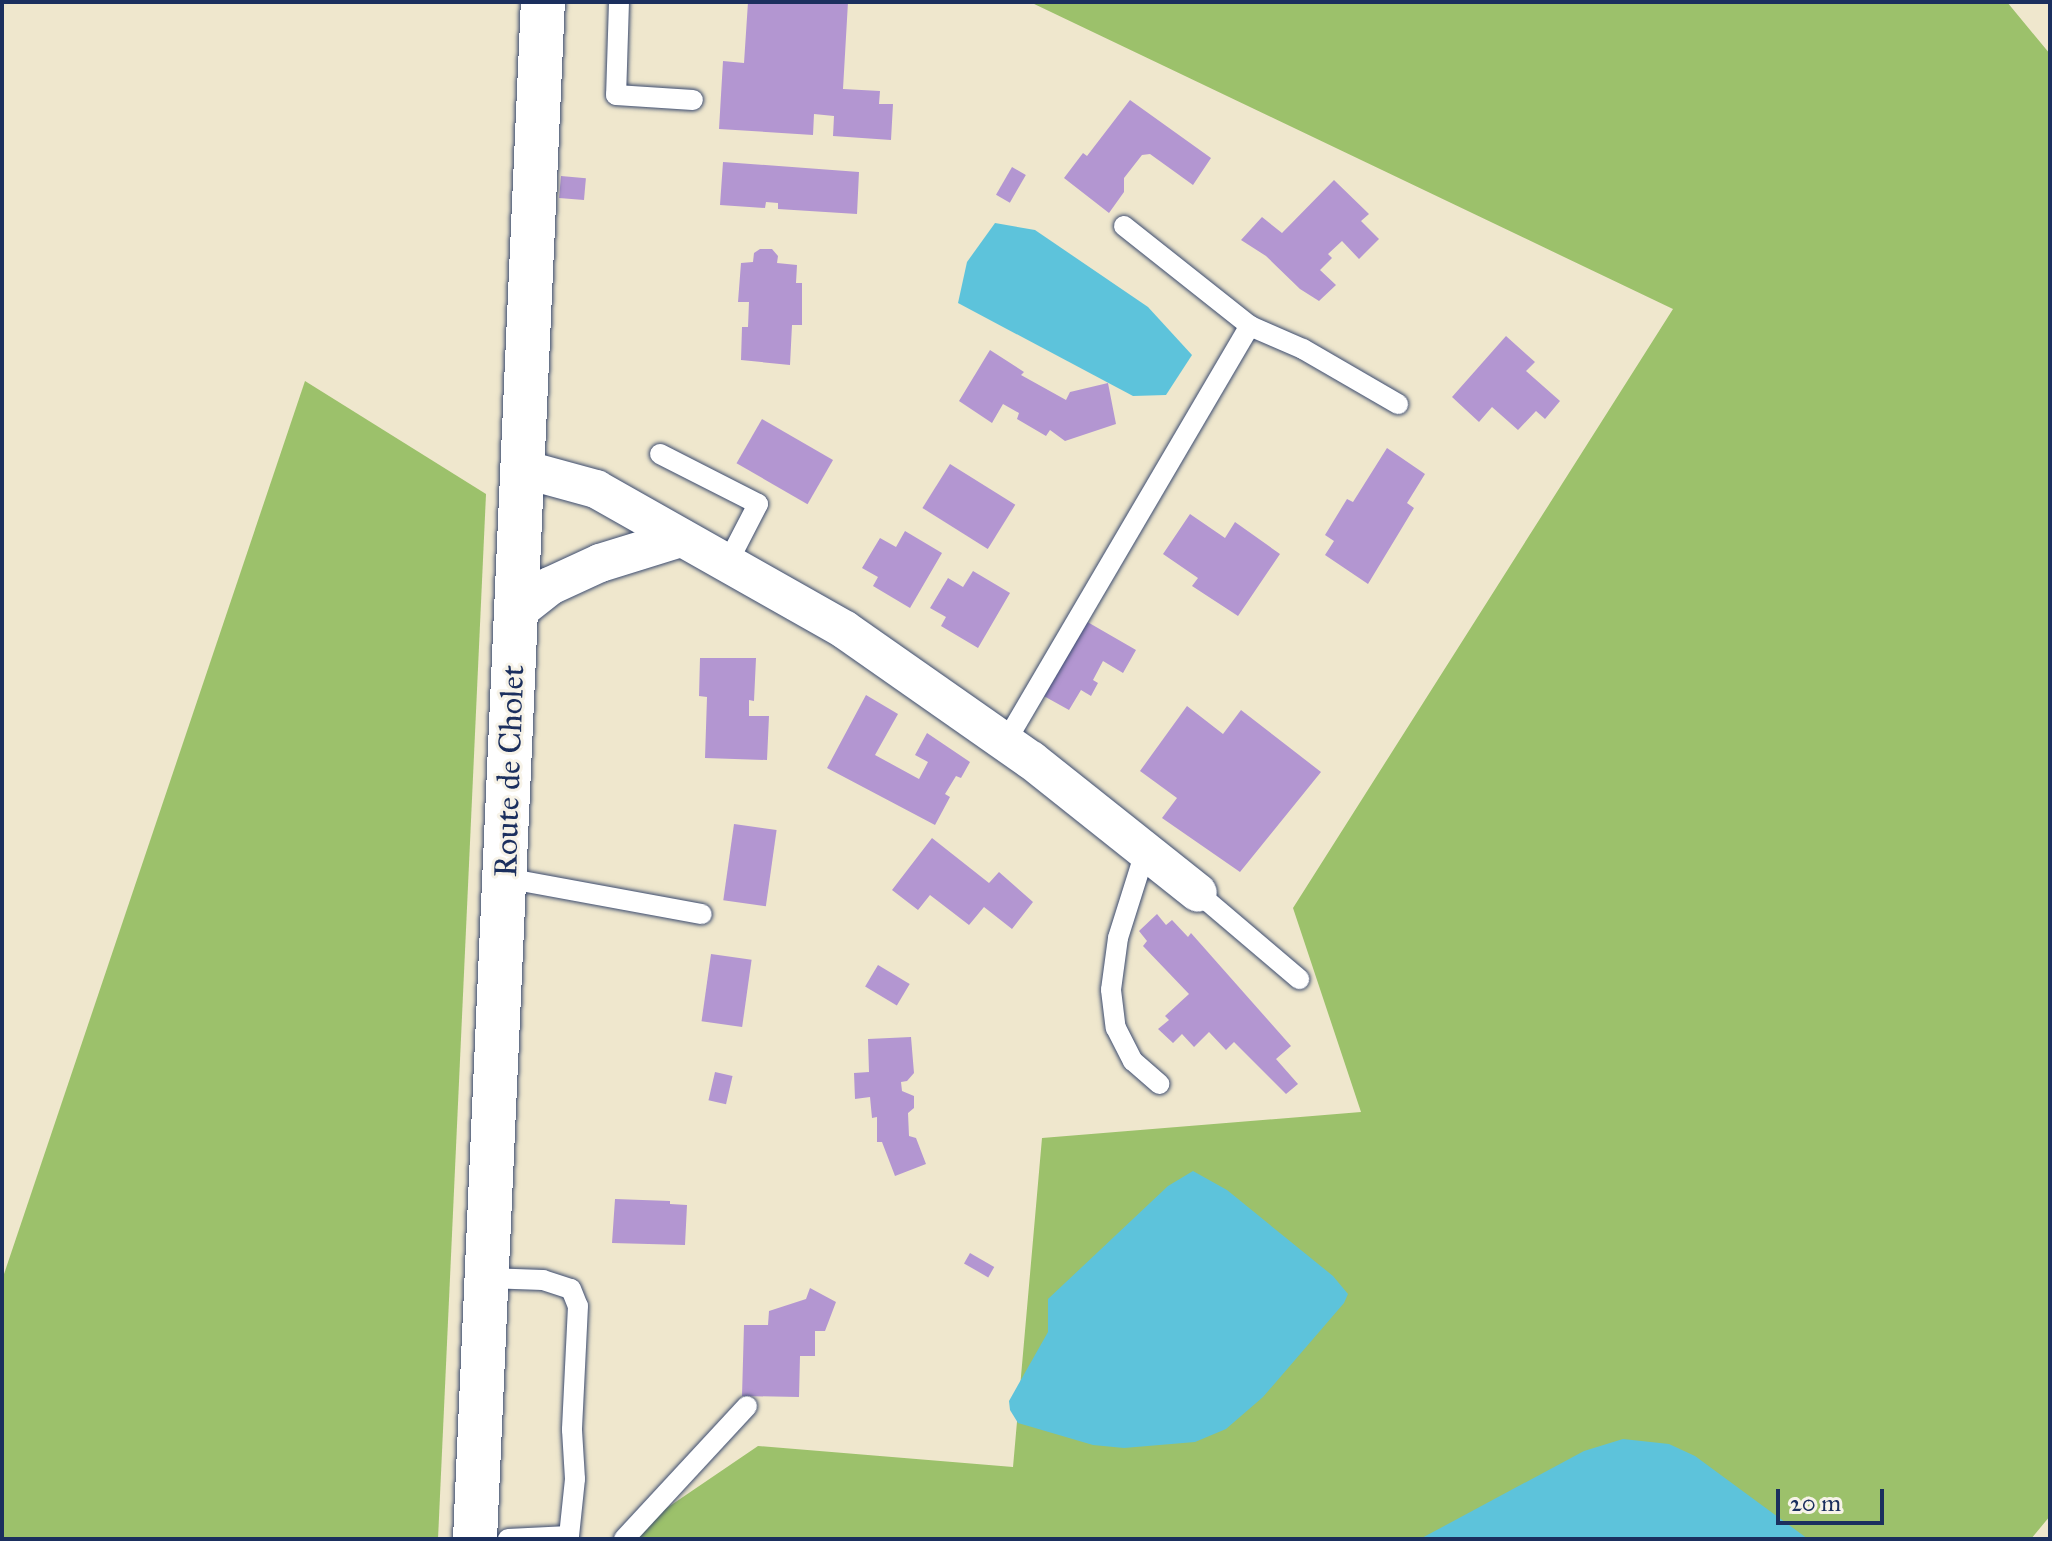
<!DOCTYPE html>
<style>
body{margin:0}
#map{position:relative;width:2052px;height:1541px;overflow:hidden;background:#efe7cd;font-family:"IM FELL Great Primer",serif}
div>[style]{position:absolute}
.green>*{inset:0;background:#9cc16b}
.water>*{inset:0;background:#5dc3db}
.building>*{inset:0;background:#b396d1;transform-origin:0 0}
.roads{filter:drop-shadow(0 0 2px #3b4b6f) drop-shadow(0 0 2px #3b4b6f)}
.lane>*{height:20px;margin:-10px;padding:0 10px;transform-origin:10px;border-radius:10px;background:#fff}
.street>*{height:38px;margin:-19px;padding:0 19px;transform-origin:19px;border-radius:19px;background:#fff}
.secondary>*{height:44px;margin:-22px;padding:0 22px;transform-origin:22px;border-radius:22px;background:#fff}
span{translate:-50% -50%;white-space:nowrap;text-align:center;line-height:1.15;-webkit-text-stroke:6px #f7f3e8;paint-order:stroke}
.street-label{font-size:32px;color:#1b2f5e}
.frame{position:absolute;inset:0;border:4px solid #1b2f5e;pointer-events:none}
.scale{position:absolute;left:1776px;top:1489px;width:108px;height:36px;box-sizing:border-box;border:4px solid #1b2f5e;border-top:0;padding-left:10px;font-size:24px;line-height:28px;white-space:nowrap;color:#1b2f5e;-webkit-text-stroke:6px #f7f3e8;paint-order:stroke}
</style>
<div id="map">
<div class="green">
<i style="clip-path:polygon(1030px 2px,2007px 2px,2050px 54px,2050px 1516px,2031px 1539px,630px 1539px,630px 1533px,758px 1446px,1013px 1467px,1042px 1138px,1361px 1112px,1293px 908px,1673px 309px)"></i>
<i style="clip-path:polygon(305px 381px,486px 494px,438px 1539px,2px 1539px,2px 1280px)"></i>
</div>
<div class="water">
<i style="clip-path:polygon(995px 223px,1035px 230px,1148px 307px,1192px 355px,1166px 395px,1133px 396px,958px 303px,967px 262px)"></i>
<i style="clip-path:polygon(1193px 1171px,1227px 1190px,1333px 1276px,1348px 1294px,1344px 1303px,1263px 1397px,1226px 1429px,1195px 1442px,1124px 1448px,1093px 1445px,1018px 1423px,1010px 1410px,1009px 1401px,1048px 1332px,1048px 1299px,1168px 1186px)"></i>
<i style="clip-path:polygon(1623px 1439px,1669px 1444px,1695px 1456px,1808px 1539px,1420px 1539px,1584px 1451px)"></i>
</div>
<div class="building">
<i style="clip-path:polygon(748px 2px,848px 2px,843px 89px,880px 91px,879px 104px,893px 104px,891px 140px,833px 136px,834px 116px,814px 114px,813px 135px,719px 129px,723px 61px,744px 63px)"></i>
<i style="clip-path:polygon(1130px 100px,1211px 158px,1193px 185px,1150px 154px,1142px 155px,1124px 178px,1124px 192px,1109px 213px,1064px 178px,1083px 153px,1087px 156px)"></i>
<i style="clip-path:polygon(723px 162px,859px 172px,857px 214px,778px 209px,778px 203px,766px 202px,765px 208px,720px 205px)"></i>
<i style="left:1012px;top:167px;width:16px;height:32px;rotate:30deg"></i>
<i style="left:561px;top:176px;width:25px;height:22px;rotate:5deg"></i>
<i style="clip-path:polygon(1334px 180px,1369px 214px,1361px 221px,1379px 239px,1359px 259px,1342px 241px,1328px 254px,1332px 258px,1320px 270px,1336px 285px,1319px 301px,1300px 289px,1266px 256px,1241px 240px,1262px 217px,1282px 233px)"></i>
<i style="clip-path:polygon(760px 249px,772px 249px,778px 256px,777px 263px,797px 265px,796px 283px,802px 283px,802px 325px,792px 325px,790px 365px,741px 360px,742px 327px,748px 327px,749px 302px,738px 302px,741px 263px,753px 262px,754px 253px)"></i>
<i style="clip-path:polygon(1506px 336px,1535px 362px,1526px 371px,1560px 401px,1545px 419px,1536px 411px,1518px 430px,1492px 407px,1479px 422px,1452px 397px)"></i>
<i style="clip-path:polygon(990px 350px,1024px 372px,1021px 375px,1066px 400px,1070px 392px,1108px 383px,1116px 424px,1065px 441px,1050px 430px,1046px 436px,1017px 419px,1019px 413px,1003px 404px,992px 423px,959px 401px)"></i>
<i style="left:762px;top:419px;width:82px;height:51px;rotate:30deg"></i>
<i style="clip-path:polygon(1387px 448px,1425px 474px,1407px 503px,1414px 508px,1368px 584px,1325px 555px,1334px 541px,1325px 535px,1347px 499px,1353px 502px)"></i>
<i style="left:950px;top:464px;width:77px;height:52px;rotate:32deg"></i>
<i style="clip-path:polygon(1190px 514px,1225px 538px,1235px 522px,1280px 554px,1238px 616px,1192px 586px,1198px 578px,1163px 554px)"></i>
<i style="clip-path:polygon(905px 531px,942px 553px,910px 608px,873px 586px,878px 577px,862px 568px,880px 538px,896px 547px)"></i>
<i style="clip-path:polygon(973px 571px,1010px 593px,978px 648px,941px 626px,946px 617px,930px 608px,948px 578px,963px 587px)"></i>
<i style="clip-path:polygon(1084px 620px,1136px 650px,1123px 673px,1103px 661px,1093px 680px,1098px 683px,1091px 696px,1081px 690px,1069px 710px,1042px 695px)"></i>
<i style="clip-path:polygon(700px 658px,756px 658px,754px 701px,749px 700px,749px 716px,769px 716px,767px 760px,705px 758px,707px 697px,699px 696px)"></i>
<i style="clip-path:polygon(866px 695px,898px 714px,875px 755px,919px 779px,928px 762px,915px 755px,927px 733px,970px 762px,961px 778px,956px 776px,945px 794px,950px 797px,935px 825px,827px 768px)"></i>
<i style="clip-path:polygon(1187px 706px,1223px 734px,1241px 710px,1321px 772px,1240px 872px,1162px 818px,1177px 798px,1140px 771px)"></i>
<i style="left:734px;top:824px;width:43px;height:77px;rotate:8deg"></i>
<i style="clip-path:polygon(932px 838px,989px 883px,999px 872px,1033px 902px,1012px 929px,984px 907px,969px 925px,930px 895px,918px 910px,892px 890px)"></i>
<i style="clip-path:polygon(1157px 914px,1166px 925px,1172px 920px,1188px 937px,1191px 933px,1291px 1046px,1276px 1059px,1298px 1084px,1286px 1094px,1234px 1042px,1226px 1050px,1209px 1032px,1194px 1047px,1182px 1034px,1173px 1043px,1158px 1029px,1169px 1020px,1165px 1016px,1189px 994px,1143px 946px,1147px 941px,1139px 931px)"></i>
<i style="left:711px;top:954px;width:41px;height:68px;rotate:8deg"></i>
<i style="left:878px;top:965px;width:37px;height:25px;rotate:31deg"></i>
<i style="clip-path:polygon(911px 1037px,914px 1073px,907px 1081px,901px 1082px,902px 1091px,914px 1096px,914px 1108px,908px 1113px,909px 1136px,916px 1138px,926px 1164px,895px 1176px,882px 1142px,877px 1142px,877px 1117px,872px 1118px,870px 1097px,855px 1099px,854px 1073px,869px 1072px,868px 1039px)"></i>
<i style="left:715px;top:1072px;width:18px;height:29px;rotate:13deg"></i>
<i style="clip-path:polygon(615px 1199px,670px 1201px,670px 1204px,687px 1205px,685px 1245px,612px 1243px)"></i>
<i style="left:970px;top:1253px;width:28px;height:12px;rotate:30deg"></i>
<i style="clip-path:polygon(810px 1288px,836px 1302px,825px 1331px,815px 1331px,815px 1356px,800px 1356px,799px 1397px,742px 1396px,744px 1325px,768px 1325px,769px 1311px,806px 1299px)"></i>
</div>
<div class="roads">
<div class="lane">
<i style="left:619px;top:2px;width:93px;rotate:91.8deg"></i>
<i style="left:616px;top:95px;width:77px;rotate:3.7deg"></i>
<i style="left:1124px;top:226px;width:161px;rotate:38.4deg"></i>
<i style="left:1250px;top:326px;width:58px;rotate:23.5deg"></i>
<i style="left:1303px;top:349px;width:110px;rotate:30.1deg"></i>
<i style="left:660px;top:454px;width:110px;rotate:27deg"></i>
<i style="left:758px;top:504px;width:68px;rotate:117.3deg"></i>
<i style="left:1005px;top:743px;width:484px;rotate:-59.6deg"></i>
<i style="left:1146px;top:849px;width:93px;rotate:107.5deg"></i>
<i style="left:1118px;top:938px;width:52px;rotate:97.7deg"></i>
<i style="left:1111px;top:990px;width:38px;rotate:83deg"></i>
<i style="left:1116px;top:1028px;width:37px;rotate:63deg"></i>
<i style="left:1133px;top:1061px;width:35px;rotate:41deg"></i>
<i style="left:505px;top:878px;width:200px;rotate:10.4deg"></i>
<i style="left:1198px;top:893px;width:133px;rotate:40.4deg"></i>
<i style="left:487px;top:1278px;width:56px;rotate:2deg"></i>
<i style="left:543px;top:1280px;width:29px;rotate:18deg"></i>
<i style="left:571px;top:1289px;width:18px;rotate:68deg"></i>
<i style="left:578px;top:1306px;width:124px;rotate:92.8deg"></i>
<i style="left:572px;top:1430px;width:49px;rotate:86.5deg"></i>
<i style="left:575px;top:1479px;width:57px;rotate:96deg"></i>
<i style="left:569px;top:1536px;width:61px;rotate:177.2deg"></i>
<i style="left:624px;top:1539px;width:181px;rotate:-47.2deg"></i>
</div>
<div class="street">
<i style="left:523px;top:469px;width:76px;rotate:15.3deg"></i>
<i style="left:596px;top:489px;width:286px;rotate:29.5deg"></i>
<i style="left:845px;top:630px;width:227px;rotate:35deg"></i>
<i style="left:1031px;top:760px;width:213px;rotate:38.5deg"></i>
<i style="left:517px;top:612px;width:42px;rotate:-38.2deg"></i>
<i style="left:550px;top:586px;width:55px;rotate:-24.7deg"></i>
<i style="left:600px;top:563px;width:85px;rotate:-17.2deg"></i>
</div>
<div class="secondary">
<i style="left:475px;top:1539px;width:1539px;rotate:-87.47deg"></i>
</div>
</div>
<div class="street-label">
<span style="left:510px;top:771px;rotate:-88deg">Route de Cholet</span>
</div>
<div class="frame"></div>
<div class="scale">20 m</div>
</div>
